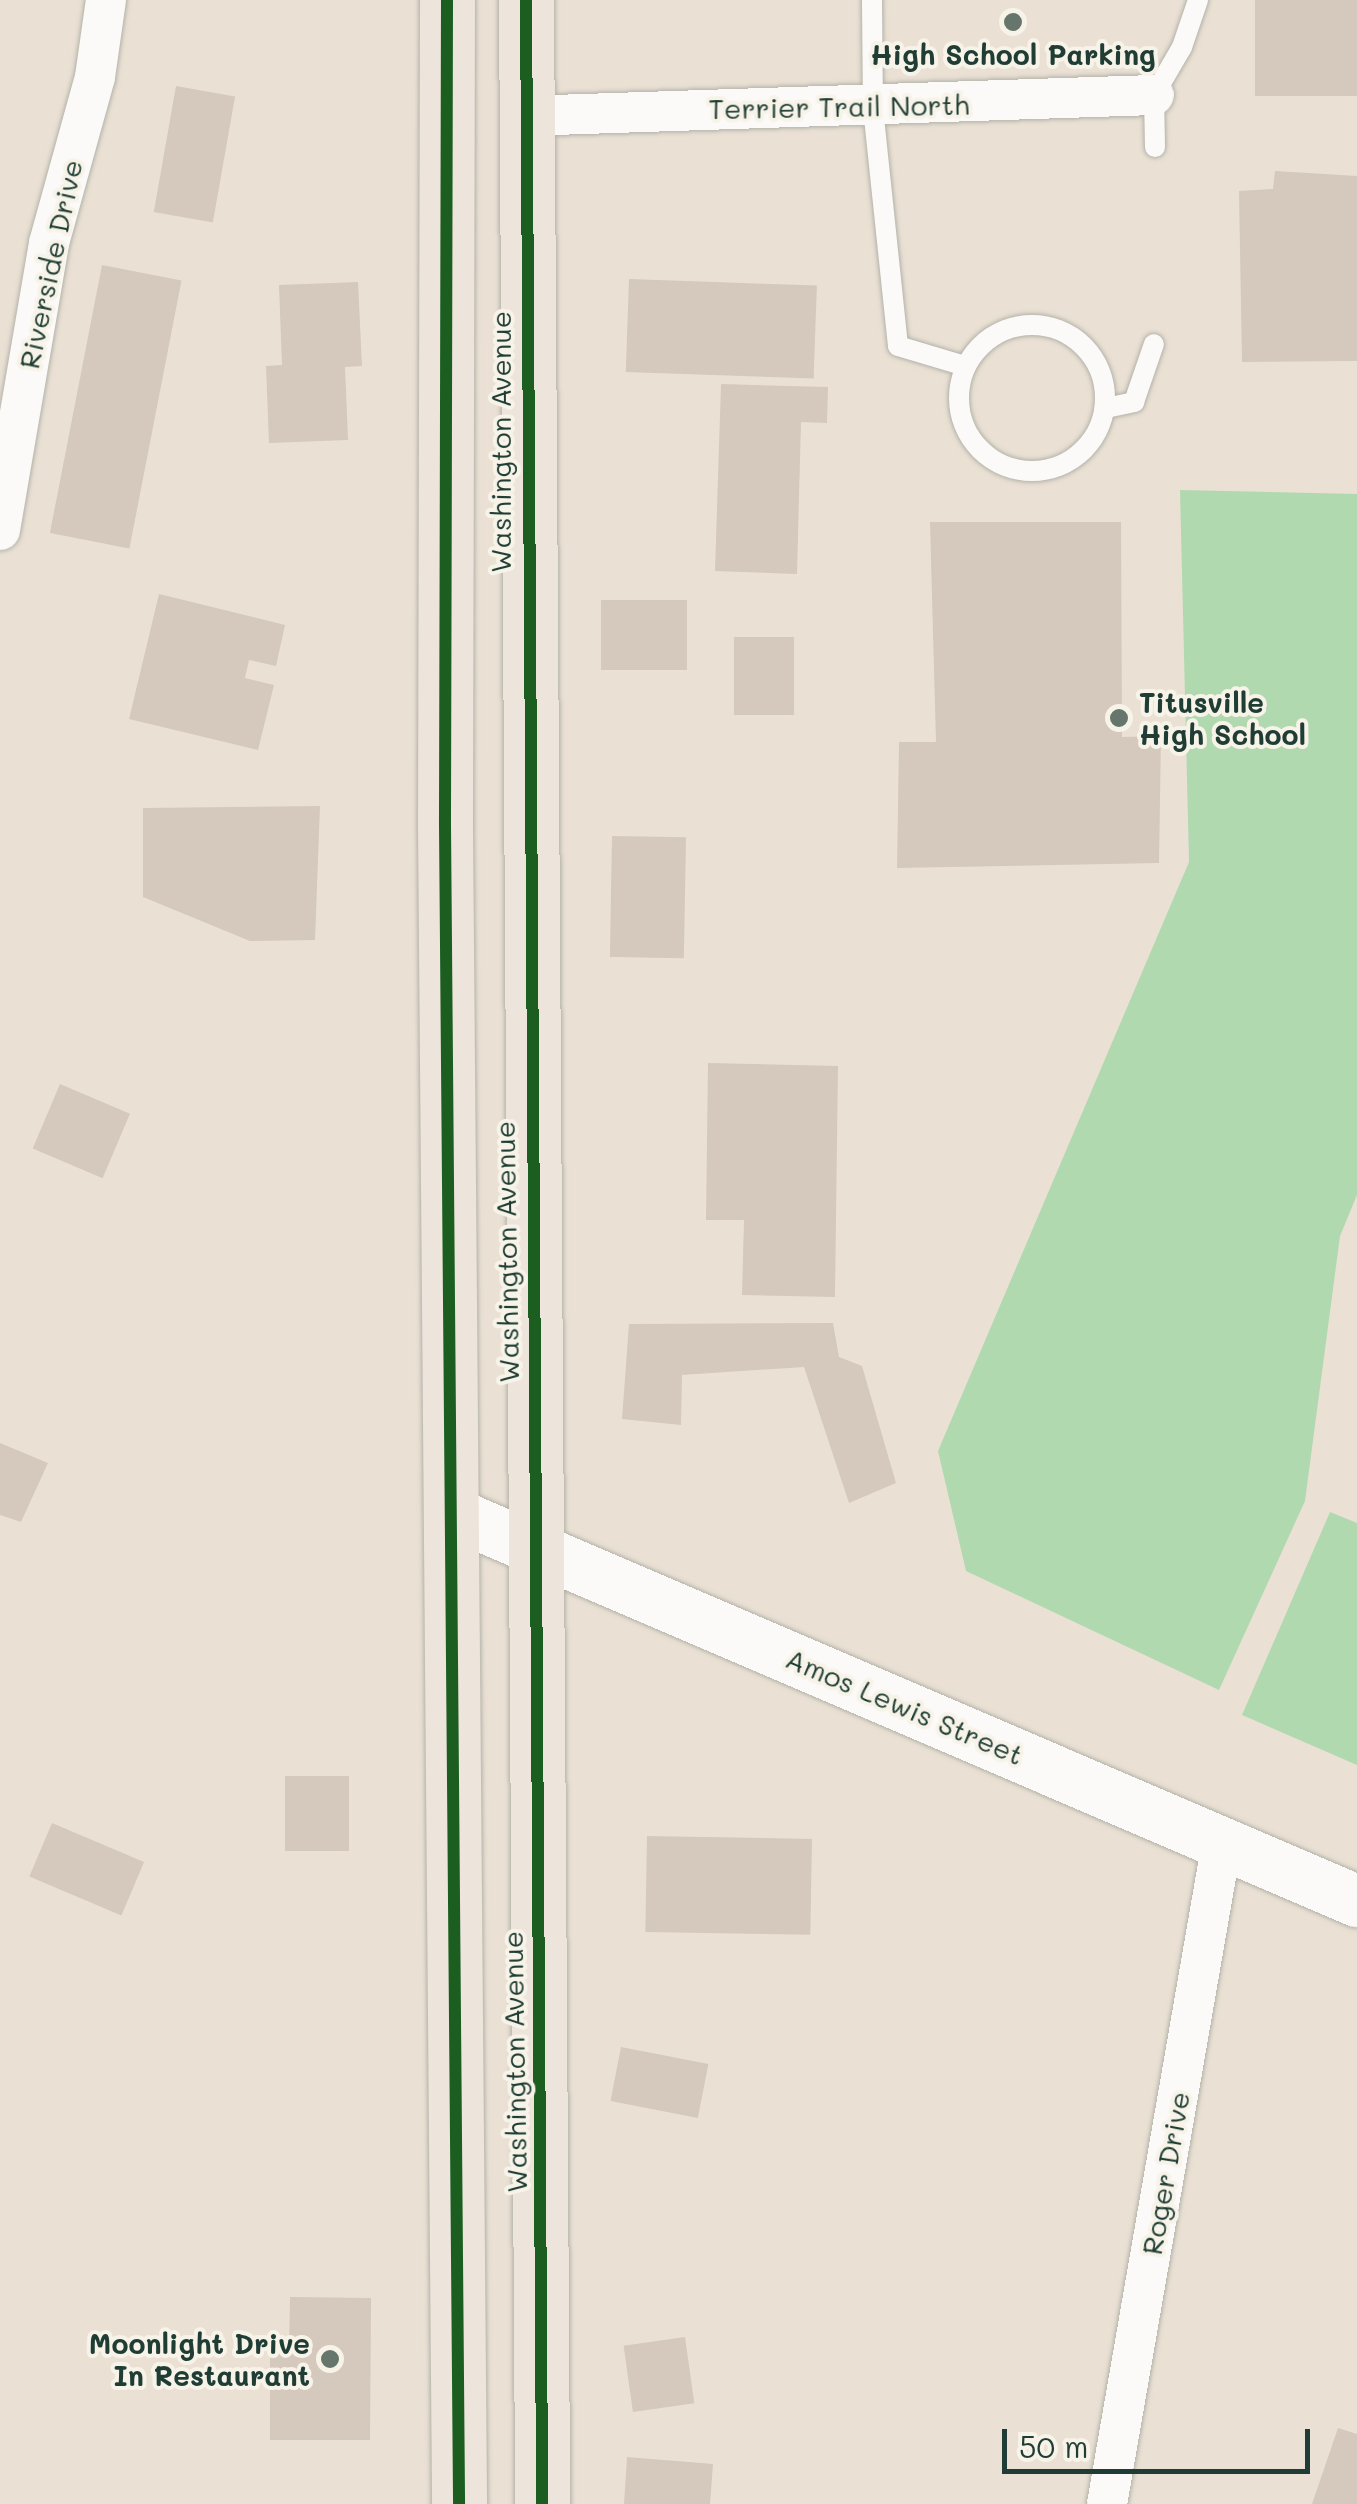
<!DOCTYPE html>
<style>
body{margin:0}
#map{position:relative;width:1357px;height:2504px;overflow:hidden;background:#eae1d4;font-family:Mali,sans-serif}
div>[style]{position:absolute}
.green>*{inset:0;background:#b1d9af}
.building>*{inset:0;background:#d5c8bd;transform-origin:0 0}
.roads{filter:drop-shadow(0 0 2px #b4b2a9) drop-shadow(0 0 2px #b4b2a9)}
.service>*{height:20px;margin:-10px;padding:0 10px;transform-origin:10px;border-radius:10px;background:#fcfaf9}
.service>.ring{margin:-10px;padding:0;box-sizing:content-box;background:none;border:20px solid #fcfaf9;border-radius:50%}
.minor>*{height:40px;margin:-20px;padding:0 20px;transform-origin:20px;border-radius:20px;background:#fcfaf9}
.tertiary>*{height:52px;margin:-26px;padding:0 26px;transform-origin:26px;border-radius:26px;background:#fcfaf9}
.primary>*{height:55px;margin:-27.5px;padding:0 27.5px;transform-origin:27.5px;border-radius:27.5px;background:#ede4dc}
.cycleway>*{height:12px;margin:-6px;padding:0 6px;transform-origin:6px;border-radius:6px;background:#1b5e20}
.dots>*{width:28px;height:28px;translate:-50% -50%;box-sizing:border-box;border:5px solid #f7f3e8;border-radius:50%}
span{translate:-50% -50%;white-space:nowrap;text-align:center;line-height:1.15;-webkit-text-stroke:8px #f7f3e8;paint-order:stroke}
.poi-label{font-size:28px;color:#1f3d34;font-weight:700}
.left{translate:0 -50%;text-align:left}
.right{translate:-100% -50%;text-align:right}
.street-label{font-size:28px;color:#1f3d34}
.scale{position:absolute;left:1002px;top:2429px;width:308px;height:45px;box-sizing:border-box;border:5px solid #1f3d34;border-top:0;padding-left:12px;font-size:30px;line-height:35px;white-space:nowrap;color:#1f3d34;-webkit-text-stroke:8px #f7f3e8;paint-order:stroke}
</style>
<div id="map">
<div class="green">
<i style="clip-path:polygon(1180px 490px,1357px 494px,1357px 1195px,1340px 1236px,1305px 1501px,1219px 1690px,966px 1571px,938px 1451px,1189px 862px)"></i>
<i style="clip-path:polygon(1330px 1512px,1357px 1523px,1357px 1765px,1242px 1715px)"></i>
</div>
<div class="building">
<i style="left:1255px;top:0;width:102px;height:96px"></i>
<i style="left:176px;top:86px;width:60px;height:128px;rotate:10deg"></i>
<i style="clip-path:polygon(1275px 171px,1357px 176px,1357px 361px,1242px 362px,1239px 191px,1273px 189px)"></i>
<i style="left:102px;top:265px;width:81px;height:273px;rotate:11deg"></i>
<i style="left:629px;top:279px;width:188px;height:93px;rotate:2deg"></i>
<i style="clip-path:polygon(358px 282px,362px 366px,345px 367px,348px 440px,269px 443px,266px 366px,282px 365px,279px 285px)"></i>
<i style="clip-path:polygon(721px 384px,828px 387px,827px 423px,801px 422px,797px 574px,715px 571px)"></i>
<i style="clip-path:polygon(930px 522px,1121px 522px,1122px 737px,1161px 736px,1159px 863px,897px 868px,899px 742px,936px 742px)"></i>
<i style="clip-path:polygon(159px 594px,285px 625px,276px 666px,249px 660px,245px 678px,274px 685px,258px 750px,129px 719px)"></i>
<i style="left:601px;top:600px;width:86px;height:70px"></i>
<i style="left:734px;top:637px;width:60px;height:78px"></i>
<i style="clip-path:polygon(320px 806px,315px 940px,250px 941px,143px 897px,143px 808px)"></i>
<i style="left:612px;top:836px;width:74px;height:121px;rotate:1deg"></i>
<i style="clip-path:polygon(708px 1063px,838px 1066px,835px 1297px,742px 1295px,744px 1220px,706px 1220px)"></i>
<i style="left:60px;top:1084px;width:76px;height:70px;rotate:23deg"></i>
<i style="clip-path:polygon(833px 1323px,839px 1357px,862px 1366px,896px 1483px,849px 1503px,804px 1367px,682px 1375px,681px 1425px,622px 1419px,629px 1324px)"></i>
<i style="clip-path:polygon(0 1443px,48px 1463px,21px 1522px,0 1515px)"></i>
<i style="left:285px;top:1776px;width:64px;height:75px"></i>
<i style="left:52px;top:1823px;width:100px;height:58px;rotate:23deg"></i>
<i style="left:647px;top:1836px;width:165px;height:96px;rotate:1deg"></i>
<i style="left:621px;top:2047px;width:89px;height:55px;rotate:11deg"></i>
<i style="clip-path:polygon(290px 2297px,371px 2298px,370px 2440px,270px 2440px,270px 2348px,289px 2348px)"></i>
<i style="left:685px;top:2337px;width:67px;height:62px;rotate:82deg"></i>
<i style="clip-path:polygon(1338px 2428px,1357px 2434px,1357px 2504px,1312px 2504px)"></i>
<i style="clip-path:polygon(627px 2457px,713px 2464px,710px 2504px,624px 2504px)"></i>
</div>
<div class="roads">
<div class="service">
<i style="left:872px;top:0;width:108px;rotate:89.5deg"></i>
<i style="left:873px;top:108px;width:239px;rotate:84deg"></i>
<i style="left:898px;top:346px;width:70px;rotate:16.6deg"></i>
<i style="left:1155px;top:147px;width:52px;rotate:-91.1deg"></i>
<i style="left:1154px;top:95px;width:56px;rotate:-59.7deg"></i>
<i style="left:1182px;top:47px;width:50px;rotate:-71.2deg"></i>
<i class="ring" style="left:959px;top:325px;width:126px;height:126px"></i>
<i style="left:1106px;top:408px;width:29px;rotate:-12deg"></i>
<i style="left:1134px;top:402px;width:61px;rotate:-71deg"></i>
</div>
<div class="minor">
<i style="left:524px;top:116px;width:630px;rotate:-1.91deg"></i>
<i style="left:0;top:530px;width:291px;rotate:-80.3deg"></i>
<i style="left:49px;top:243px;width:172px;rotate:-74.5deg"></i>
<i style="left:95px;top:77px;width:78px;rotate:-81.9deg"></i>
<i style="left:1107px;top:2504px;width:672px;rotate:-80.15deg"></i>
</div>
<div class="tertiary">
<i style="left:452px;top:1513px;width:985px;rotate:23.21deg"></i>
</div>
<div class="primary">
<i style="left:447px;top:0;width:825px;rotate:90.14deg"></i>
<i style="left:445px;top:825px;width:1679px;rotate:89.52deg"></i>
<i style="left:526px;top:0;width:2504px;rotate:89.63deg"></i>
</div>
</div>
<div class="cycleway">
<i style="left:447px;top:0;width:825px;rotate:90.14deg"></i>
<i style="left:445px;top:825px;width:1679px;rotate:89.52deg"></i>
<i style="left:526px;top:0;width:2504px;rotate:89.63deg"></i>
</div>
<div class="dots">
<i style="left:1013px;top:22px;background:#66766c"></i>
<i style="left:1119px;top:718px;background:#66766c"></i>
<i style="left:330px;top:2359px;background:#66766c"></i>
</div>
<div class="poi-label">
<span style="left:1013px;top:54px">High School Parking</span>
<span class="left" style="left:1139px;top:718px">Titusville<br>High School</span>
<span class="right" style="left:310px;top:2359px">Moonlight Drive<br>In Restaurant</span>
</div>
<div class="street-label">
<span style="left:839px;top:106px;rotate:-1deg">Terrier Trail North</span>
<span style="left:50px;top:264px;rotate:-78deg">Riverside Drive</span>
<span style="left:500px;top:442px;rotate:-90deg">Washington Avenue</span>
<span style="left:506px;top:1252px;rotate:-91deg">Washington Avenue</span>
<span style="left:905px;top:1706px;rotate:23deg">Amos Lewis Street</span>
<span style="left:514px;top:2062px;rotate:-91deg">Washington Avenue</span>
<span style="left:1165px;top:2173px;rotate:-80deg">Roger Drive</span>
</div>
<div class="scale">50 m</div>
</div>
